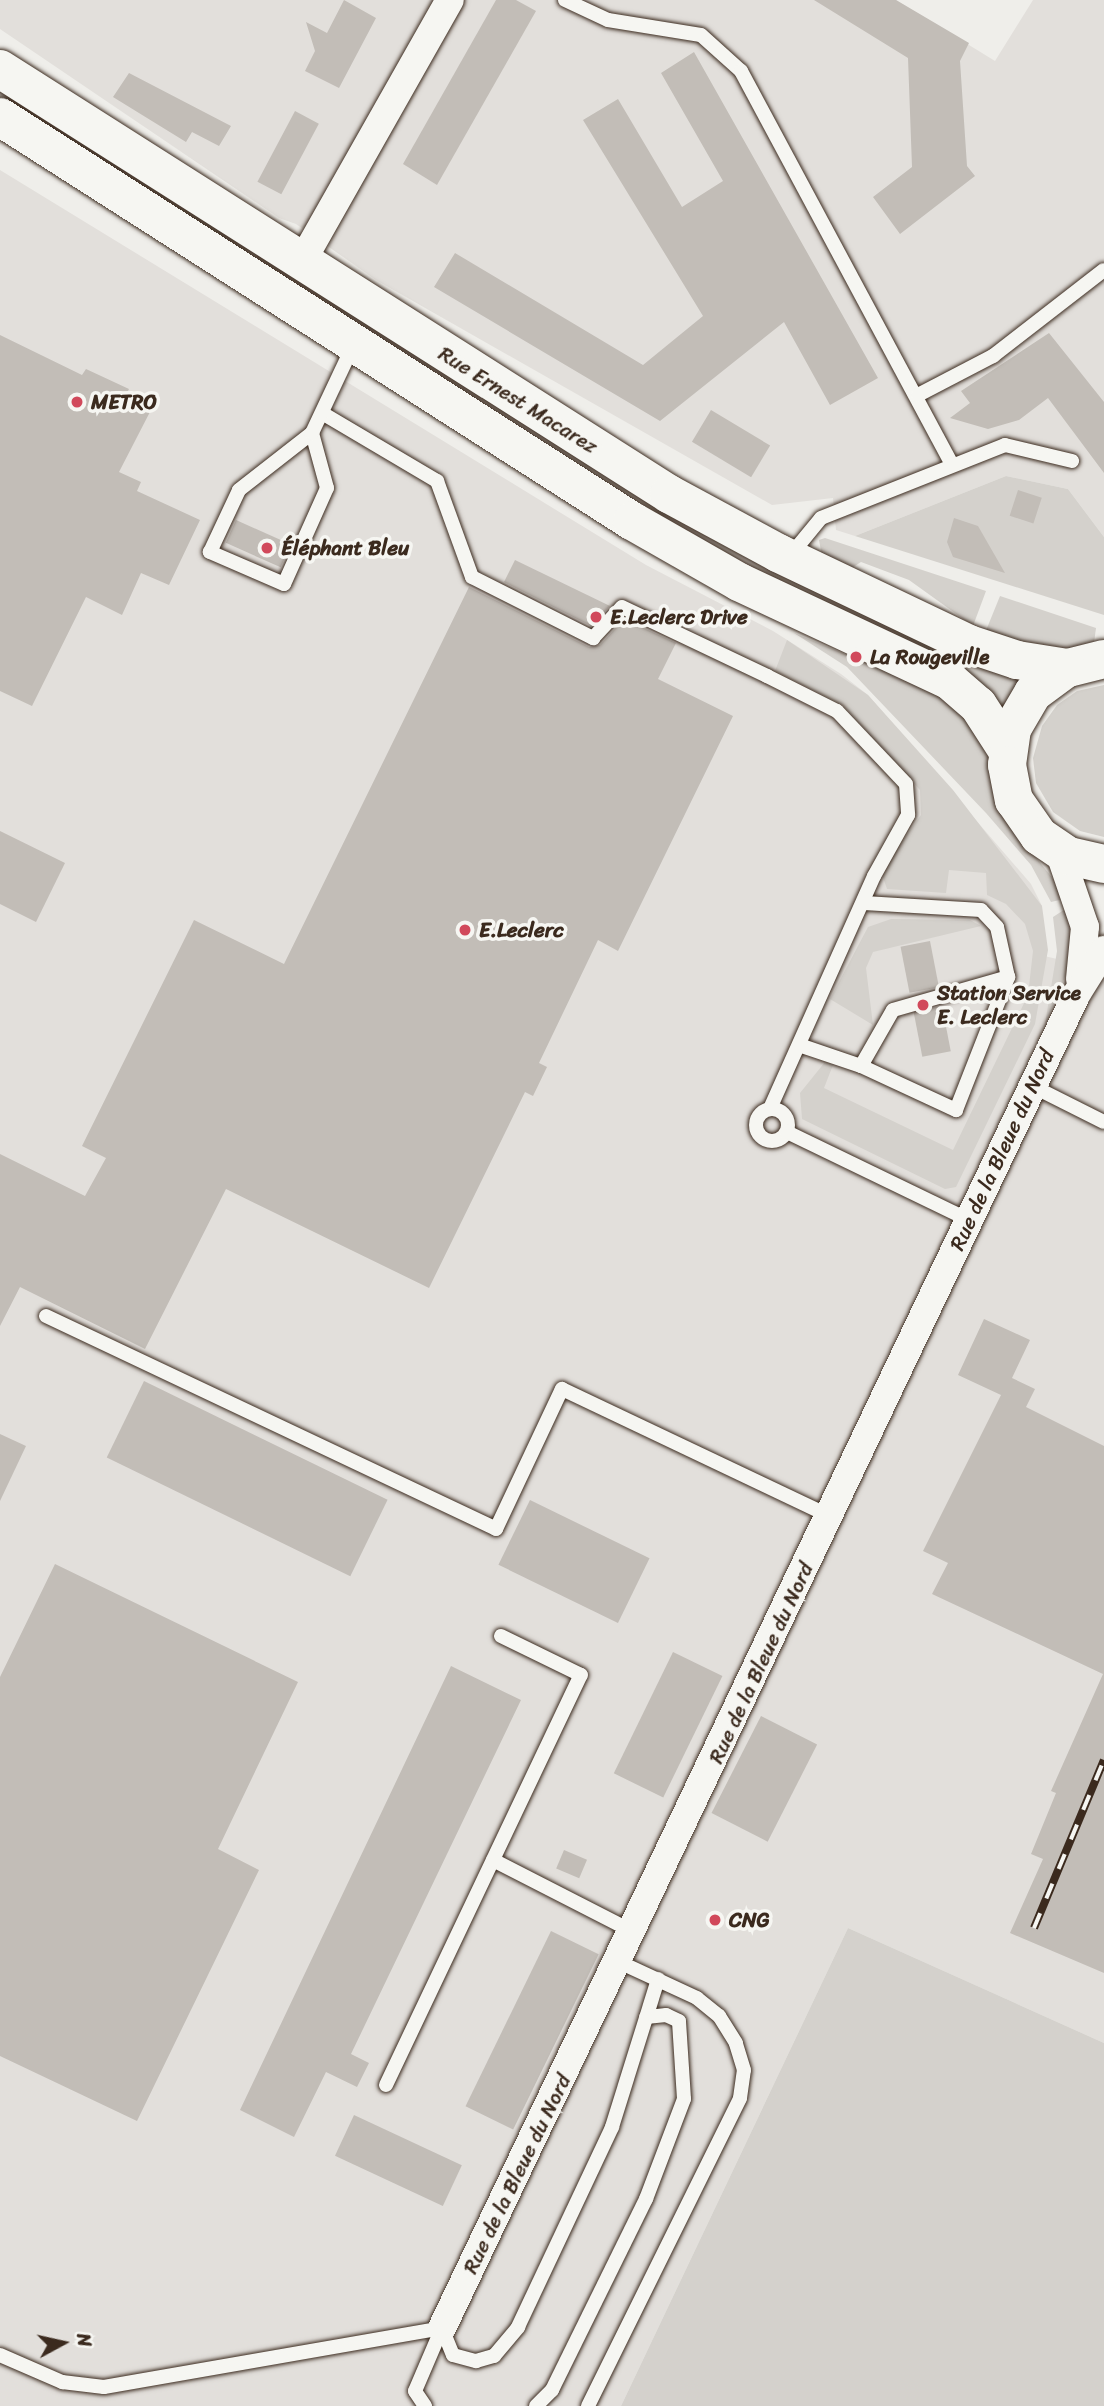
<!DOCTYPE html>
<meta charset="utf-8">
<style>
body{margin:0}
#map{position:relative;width:1104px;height:2406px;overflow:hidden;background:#efeeea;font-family:Sriracha,sans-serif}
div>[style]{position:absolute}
.built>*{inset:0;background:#e2dfdb}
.green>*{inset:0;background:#d4d1cc}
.building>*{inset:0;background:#c2bdb7;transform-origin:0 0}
.roads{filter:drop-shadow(0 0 2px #3b2a1e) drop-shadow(0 0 2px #3b2a1e)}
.service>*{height:14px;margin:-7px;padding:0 7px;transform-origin:7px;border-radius:7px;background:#f6f6f2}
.service>.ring{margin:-7px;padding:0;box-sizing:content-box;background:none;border:14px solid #f6f6f2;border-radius:50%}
.minor>*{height:28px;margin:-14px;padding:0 14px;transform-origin:14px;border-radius:14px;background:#f6f6f2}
.secondary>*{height:38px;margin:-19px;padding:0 19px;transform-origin:19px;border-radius:19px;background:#f6f6f2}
.rail>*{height:8px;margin-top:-4px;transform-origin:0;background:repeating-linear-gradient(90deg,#f6f6f2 0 16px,#3b2a1e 0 32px);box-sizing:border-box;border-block:2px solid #3b2a1e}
.dots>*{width:19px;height:19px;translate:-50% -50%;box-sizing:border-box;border:4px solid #f6f6f2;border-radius:50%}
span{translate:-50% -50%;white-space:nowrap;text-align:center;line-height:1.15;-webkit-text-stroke:7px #f6f6f2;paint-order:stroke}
.street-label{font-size:21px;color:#3b2a1e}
.poi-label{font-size:21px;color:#3b2a1e;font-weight:700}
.left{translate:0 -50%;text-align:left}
.north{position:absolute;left:28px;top:2308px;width:70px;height:70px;-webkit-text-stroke:5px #f6f6f2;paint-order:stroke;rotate:82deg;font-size:19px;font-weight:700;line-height:28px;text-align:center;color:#3b2a1e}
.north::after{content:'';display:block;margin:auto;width:24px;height:32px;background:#3b2a1e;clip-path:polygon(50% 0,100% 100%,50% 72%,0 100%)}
</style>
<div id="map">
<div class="built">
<i style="clip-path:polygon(0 0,896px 0,995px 61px,1033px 0,1104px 0,1104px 537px,1068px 489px,1006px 476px,855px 536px,836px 530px,833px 498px,772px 505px,376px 280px,296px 224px,279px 218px,0 29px)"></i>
<i style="clip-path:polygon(0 170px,646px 565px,773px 631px,841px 674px,868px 695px,1031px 884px,1042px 906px,1040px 955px,1104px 970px,1104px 2043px,848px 1928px,621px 2406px,0 2406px)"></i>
</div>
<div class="green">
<i style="clip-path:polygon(0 83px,249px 247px,243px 258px,0 103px)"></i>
<i style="clip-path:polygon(259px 253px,1021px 678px,1002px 710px,666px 525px,251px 264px)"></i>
<i style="clip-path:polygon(1006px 476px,1068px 489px,1104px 537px,1104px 615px,855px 536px)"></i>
<i style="clip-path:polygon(825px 538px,986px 591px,973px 626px,909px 580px,861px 562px,847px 571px,823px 562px,819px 540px)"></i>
<i style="clip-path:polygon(1000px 596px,1096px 628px,1094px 643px,1051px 653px,985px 633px)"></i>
<i style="clip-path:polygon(794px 633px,956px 700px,986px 734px,1016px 832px,1068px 898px,1051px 902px,1031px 865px,986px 813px,847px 667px)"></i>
<i style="clip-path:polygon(787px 640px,868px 695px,953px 790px,1042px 906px,1048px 950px,1035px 1024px,956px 1187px,945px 1189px,802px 1119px,800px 1093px,825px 1062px,833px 1065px,824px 1088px,953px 1150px,1028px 995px,1033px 951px,1025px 924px,1006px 904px,987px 895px,986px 873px,949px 870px,946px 893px,887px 889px,881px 871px,921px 815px,920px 790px,843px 705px,775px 671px)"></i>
<i style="clip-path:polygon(1104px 685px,1104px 837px,1080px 831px,1053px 812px,1036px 783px,1033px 758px,1042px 726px,1057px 705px,1077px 691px)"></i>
<i style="clip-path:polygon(1070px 906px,1075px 953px,1045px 1024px,1057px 951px,1053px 917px)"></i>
<i style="clip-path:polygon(891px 919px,970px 920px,981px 926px,873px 952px,866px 968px,873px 1025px,830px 999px,868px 927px)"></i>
<i style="clip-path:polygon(848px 1928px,1104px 2043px,1104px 2406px,621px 2406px)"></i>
</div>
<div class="building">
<i style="clip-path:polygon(344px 0,376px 18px,339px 88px,305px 71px,315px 51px,306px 22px,327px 33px)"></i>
<i style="clip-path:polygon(496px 0,516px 0,536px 11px,437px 185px,403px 164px)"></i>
<i style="clip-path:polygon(814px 0,896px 0,969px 43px,960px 61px,967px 166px,975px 176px,900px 234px,873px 197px,912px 167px,908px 58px)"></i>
<i style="clip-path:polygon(694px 52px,878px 378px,830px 405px,784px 322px,660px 421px,434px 287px,455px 253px,643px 365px,703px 316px,583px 120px,618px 99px,682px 207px,723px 181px,661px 73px)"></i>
<i style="clip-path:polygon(129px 73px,231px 126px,219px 146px,192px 132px,186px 142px,113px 97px)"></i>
<i style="left:295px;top:111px;width:27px;height:80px;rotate:28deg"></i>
<i style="clip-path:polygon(1049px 333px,1104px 402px,1104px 473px,1048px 398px,1019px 420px,988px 429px,950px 418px,970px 403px,961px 391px)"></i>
<i style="clip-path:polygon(0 335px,82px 375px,86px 369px,129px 389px,126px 395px,152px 408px,119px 472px,141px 482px,137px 491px,200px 520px,169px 585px,141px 573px,122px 615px,86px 597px,32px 706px,0 691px)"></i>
<i style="left:711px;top:410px;width:69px;height:37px;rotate:31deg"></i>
<i style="left:1018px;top:490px;width:25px;height:27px;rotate:18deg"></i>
<i style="clip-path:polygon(954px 518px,978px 526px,1005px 573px,953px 557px,947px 542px)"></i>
<i style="left:236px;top:520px;width:60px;height:25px;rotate:24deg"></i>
<i style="clip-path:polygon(515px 560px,610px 606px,591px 626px,504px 582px)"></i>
<i style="clip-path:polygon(469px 587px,589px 647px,600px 645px,624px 619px,676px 643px,658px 679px,733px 716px,618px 951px,598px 940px,539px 1063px,547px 1067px,533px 1096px,525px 1092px,429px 1288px,226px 1189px,145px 1349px,20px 1287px,0 1326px,0 1154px,85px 1196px,106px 1158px,82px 1146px,194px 920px,284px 964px)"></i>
<i style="clip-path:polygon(0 831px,65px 863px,36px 922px,0 904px)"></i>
<i style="left:930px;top:941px;width:47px;height:30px;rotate:79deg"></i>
<i style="left:942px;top:1006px;width:46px;height:29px;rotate:79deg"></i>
<i style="clip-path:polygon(984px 1319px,1030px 1340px,1012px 1378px,1035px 1389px,1026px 1407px,1104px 1446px,1104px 1973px,1010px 1933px,1043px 1859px,1031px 1854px,1056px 1793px,1051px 1791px,1103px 1674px,932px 1594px,948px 1563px,923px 1551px,1001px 1395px,958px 1375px)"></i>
<i style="left:144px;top:1381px;width:271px;height:85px;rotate:26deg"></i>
<i style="clip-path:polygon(0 1434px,26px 1446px,0 1501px)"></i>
<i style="left:530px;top:1500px;width:133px;height:72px;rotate:26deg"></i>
<i style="clip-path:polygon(55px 1564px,298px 1682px,218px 1849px,259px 1870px,137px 2121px,0 2056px,0 1677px)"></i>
<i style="left:673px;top:1652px;width:55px;height:135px;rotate:26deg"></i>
<i style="clip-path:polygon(451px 1666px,521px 1700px,351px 2054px,369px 2063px,357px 2087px,326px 2072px,294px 2137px,240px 2110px)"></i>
<i style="left:761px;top:1716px;width:63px;height:109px;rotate:27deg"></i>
<i style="left:564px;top:1850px;width:25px;height:20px;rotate:23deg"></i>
<i style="left:551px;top:1931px;width:53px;height:195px;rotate:26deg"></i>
<i style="left:354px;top:2115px;width:119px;height:45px;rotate:25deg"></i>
</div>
<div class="roads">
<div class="service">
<i style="left:565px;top:0;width:47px;rotate:24.9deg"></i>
<i style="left:608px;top:20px;width:94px;rotate:9.2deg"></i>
<i style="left:701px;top:35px;width:54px;rotate:42deg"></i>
<i style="left:741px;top:71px;width:447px;rotate:61.8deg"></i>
<i style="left:918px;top:395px;width:85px;rotate:-27.5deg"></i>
<i style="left:993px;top:356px;width:140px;rotate:-37.8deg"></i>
<i style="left:322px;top:413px;width:134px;rotate:30.6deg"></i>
<i style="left:437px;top:481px;width:102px;rotate:70deg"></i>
<i style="left:472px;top:577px;width:136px;rotate:26.8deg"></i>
<i style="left:593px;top:638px;width:42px;rotate:-46.9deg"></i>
<i style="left:622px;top:607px;width:161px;rotate:25.4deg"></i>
<i style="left:767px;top:676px;width:78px;rotate:26.6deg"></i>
<i style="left:837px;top:711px;width:100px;rotate:46.6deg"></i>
<i style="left:906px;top:784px;width:31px;rotate:86deg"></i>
<i style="left:908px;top:815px;width:70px;rotate:119.1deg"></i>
<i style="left:874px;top:876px;width:254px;rotate:114.1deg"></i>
<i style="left:312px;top:433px;width:57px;rotate:74.7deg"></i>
<i style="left:327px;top:488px;width:105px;rotate:114.1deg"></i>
<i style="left:284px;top:584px;width:81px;rotate:-156.6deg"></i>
<i style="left:210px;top:552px;width:68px;rotate:-64.9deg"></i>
<i style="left:239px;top:490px;width:93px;rotate:-38deg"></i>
<i style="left:312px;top:433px;width:96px;rotate:-64.8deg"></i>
<i style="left:789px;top:557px;width:50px;rotate:-50.6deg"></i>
<i style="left:821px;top:518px;width:198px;rotate:-21.6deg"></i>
<i style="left:1005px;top:445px;width:69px;rotate:13.4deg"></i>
<i style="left:799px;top:1045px;width:65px;rotate:18.7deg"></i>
<i style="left:861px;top:1066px;width:64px;rotate:-60.3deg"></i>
<i style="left:893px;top:1010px;width:120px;rotate:-16deg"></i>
<i style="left:1008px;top:977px;width:51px;rotate:-102.4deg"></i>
<i style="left:997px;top:927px;width:23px;rotate:-133deg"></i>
<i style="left:981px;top:910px;width:117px;rotate:-176.6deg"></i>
<i style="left:861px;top:1066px;width:105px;rotate:24.9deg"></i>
<i style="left:956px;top:1110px;width:143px;rotate:-68.6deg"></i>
<i style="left:1032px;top:1086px;width:80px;rotate:26.6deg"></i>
<i class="ring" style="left:756px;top:1109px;width:18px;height:18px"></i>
<i style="left:787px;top:1132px;width:202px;rotate:25.8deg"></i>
<i style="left:46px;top:1316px;width:498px;rotate:25.3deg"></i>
<i style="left:496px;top:1529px;width:155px;rotate:-64.8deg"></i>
<i style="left:562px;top:1389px;width:297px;rotate:25.4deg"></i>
<i style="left:493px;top:1860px;width:158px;rotate:27.1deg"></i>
<i style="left:386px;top:2085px;width:454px;rotate:-64.6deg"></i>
<i style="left:581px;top:1675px;width:89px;rotate:-154deg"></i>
<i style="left:442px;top:2328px;width:29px;rotate:68deg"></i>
<i style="left:453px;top:2355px;width:24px;rotate:15deg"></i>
<i style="left:476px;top:2361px;width:19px;rotate:-16deg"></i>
<i style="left:494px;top:2356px;width:38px;rotate:-50deg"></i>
<i style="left:518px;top:2327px;width:221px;rotate:-64.8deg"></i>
<i style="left:612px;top:2127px;width:155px;rotate:-72.7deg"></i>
<i style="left:0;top:2355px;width:68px;rotate:23.5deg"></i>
<i style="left:62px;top:2382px;width:42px;rotate:6.8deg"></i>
<i style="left:104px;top:2387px;width:343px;rotate:-9.9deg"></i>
<i style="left:425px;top:2406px;width:18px;rotate:-124deg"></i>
<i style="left:415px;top:2391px;width:69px;rotate:-66.8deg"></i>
<i style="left:536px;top:2406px;width:23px;rotate:-45deg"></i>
<i style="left:552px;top:2390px;width:213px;rotate:-63.8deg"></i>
<i style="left:646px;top:2199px;width:107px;rotate:-69.2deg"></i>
<i style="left:684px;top:2099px;width:78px;rotate:-93.7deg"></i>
<i style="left:679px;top:2021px;width:14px;rotate:-155deg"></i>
<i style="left:666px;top:2015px;width:20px;rotate:174deg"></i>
<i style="left:588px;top:2406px;width:343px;rotate:-63.7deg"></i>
<i style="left:740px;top:2098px;width:28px;rotate:-82deg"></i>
<i style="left:744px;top:2070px;width:28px;rotate:-107deg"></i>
<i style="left:736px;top:2043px;width:32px;rotate:-122deg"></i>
<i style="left:719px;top:2016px;width:28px;rotate:-141deg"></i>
<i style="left:697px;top:1998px;width:86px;rotate:-155.2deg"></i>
</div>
<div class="minor">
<i style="left:301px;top:263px;width:302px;rotate:-60.5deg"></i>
<i style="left:1059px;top:851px;width:80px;rotate:71.1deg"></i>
<i style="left:1085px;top:927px;width:52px;rotate:95.5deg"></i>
<i style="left:442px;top:2328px;width:1476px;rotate:-64.56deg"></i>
<i style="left:1076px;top:995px;width:53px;rotate:-58.1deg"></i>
</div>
<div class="secondary">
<i style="left:0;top:69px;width:793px;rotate:32.43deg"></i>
<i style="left:669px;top:494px;width:124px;rotate:28.4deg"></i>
<i style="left:778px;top:553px;width:212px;rotate:25.5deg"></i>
<i style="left:969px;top:644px;width:51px;rotate:18.4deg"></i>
<i style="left:1017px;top:660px;width:51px;rotate:9.1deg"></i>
<i style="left:0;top:117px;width:750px;rotate:32.59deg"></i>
<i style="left:632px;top:521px;width:123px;rotate:29.7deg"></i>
<i style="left:739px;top:582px;width:233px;rotate:25.1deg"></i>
<i style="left:950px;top:681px;width:37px;rotate:41deg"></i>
<i style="left:978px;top:705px;width:54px;rotate:57.2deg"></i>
<i style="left:1104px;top:659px;width:38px;rotate:166deg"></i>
<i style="left:1067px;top:668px;width:42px;rotate:143.7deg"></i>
<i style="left:1033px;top:693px;width:42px;rotate:120.3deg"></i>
<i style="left:1012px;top:729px;width:36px;rotate:98deg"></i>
<i style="left:1007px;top:765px;width:36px;rotate:79deg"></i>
<i style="left:1014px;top:800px;width:44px;rotate:55.2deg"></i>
<i style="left:1039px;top:836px;width:36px;rotate:34deg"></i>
<i style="left:1069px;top:856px;width:36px;rotate:13deg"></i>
</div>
</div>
<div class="rail">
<i style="left:1034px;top:1928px;width:182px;rotate:-67.4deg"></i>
</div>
<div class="dots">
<i style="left:77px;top:402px;background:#d1495b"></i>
<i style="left:267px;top:548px;background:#d1495b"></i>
<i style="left:596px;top:617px;background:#d1495b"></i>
<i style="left:856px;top:657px;background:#d1495b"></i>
<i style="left:465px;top:930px;background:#d1495b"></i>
<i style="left:923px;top:1005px;background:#d1495b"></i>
<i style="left:715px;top:1920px;background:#d1495b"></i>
</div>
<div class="street-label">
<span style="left:518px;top:400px;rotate:32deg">Rue Ernest Macarez</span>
<span style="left:1002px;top:1150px;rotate:-65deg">Rue de la Bleue du Nord</span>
<span style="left:761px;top:1663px;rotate:-65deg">Rue de la Bleue du Nord</span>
<span style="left:517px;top:2174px;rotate:-64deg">Rue de la Bleue du Nord</span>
</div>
<div class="poi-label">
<span class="left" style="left:91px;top:402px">METRO</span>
<span class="left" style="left:281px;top:548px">Éléphant Bleu</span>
<span class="left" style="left:610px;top:617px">E.Leclerc Drive</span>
<span class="left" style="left:870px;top:657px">La Rougeville</span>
<span class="left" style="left:479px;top:930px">E.Leclerc</span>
<span class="left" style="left:937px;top:1005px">Station Service<br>E. Leclerc</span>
<span class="left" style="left:729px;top:1920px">CNG</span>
</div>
<div class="north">N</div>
</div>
